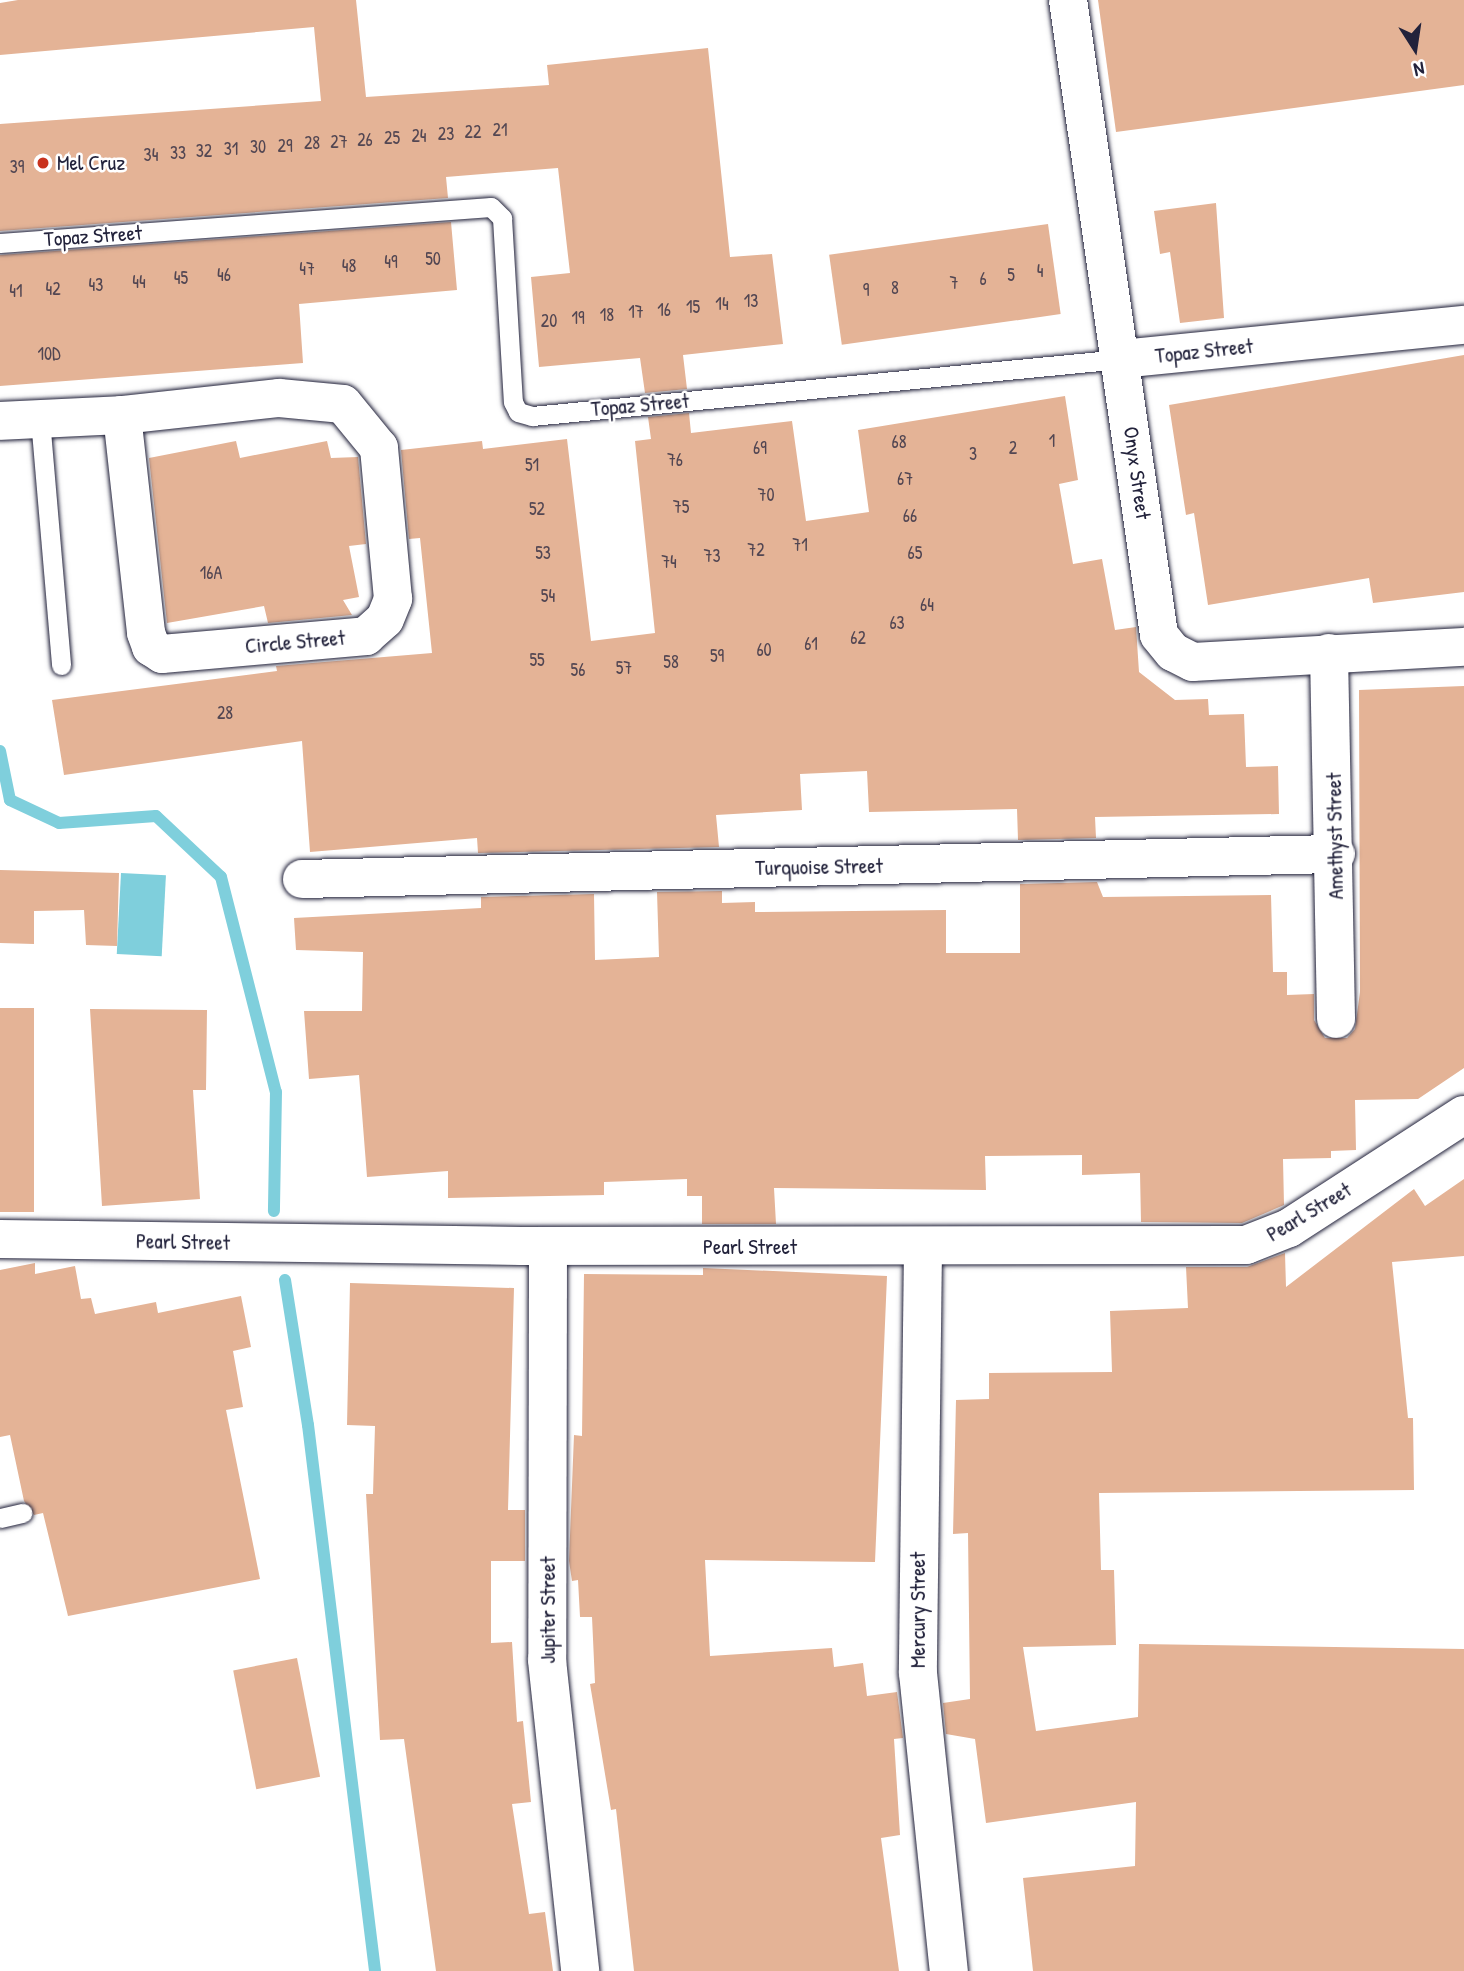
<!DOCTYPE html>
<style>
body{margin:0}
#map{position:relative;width:1464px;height:1971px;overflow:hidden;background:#fff;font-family:"Patrick Hand",sans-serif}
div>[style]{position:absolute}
.water>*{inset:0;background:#7fcfdc;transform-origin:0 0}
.stream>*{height:12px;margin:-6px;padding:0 6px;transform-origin:6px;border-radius:6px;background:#7fcfdc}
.building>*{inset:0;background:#e4b396;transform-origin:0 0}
.roads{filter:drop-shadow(0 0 2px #22223b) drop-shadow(0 0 2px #22223b)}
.service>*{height:19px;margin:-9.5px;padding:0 9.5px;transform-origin:9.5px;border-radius:9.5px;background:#fff}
.minor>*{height:38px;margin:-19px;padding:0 19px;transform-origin:19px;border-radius:19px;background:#fff}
.dots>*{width:19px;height:19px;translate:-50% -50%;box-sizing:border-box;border:4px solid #fff;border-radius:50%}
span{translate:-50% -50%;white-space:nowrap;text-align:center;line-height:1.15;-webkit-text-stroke:5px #fff;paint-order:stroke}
.number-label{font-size:18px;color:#524652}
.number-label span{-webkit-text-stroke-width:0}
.poi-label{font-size:21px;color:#22223b}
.left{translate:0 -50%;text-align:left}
.street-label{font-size:21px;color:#22223b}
.north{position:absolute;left:1380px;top:14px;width:70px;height:70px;-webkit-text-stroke:5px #fff;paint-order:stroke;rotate:168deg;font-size:19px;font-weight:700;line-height:28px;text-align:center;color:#22223b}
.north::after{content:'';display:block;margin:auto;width:24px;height:32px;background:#22223b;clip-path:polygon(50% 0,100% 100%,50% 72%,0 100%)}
</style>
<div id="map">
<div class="water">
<i style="left:121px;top:873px;width:45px;height:81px;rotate:3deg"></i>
</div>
<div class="stream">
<i style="left:0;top:751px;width:50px;rotate:78.5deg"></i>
<i style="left:10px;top:800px;width:54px;rotate:25.1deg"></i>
<i style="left:59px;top:823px;width:97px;rotate:-4.1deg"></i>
<i style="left:156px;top:816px;width:89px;rotate:43.2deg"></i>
<i style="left:221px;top:877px;width:222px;rotate:75.7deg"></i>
<i style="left:276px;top:1092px;width:119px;rotate:91deg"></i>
<i style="left:285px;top:1280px;width:147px;rotate:81deg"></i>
<i style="left:308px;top:1425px;width:550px;rotate:83deg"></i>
</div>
<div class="building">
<i style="clip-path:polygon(18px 0,356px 0,366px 97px,549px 85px,547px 65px,708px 48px,730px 257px,772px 254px,783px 344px,683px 355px,687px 389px,645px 393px,640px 358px,539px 367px,531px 277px,570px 273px,558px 168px,446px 177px,448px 198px,0 231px,0 124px,321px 101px,314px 27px,0 55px,0 3px)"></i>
<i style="clip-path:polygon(1098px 0,1464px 0,1464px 85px,1116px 132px)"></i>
<i style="clip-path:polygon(1216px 203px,1224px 318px,1180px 323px,1170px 252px,1160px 254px,1154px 211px)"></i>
<i style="clip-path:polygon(451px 222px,457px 290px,299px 304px,303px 363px,0 386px,0 255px)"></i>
<i style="left:1048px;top:224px;width:91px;height:221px;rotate:82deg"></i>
<i style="clip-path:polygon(1464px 355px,1464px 592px,1373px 603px,1369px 578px,1208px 605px,1194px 513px,1186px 515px,1169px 405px)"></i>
<i style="clip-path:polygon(1065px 396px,1078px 480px,1059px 484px,1073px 564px,1102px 559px,1115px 630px,1136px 627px,1139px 672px,1175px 700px,1208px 699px,1209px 715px,1244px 714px,1246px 767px,1278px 766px,1279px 814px,1095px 817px,1096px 838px,1018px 840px,1017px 809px,869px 812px,867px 771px,800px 774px,802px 810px,716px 815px,719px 847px,478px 853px,477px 838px,310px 852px,302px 741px,64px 775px,52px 700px,277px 671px,276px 666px,432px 653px,420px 538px,409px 539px,401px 450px,482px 441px,483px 449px,567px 439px,591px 641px,655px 633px,635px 441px,651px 439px,648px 417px,689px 413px,691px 433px,792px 421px,806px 521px,869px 512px,858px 430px)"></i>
<i style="clip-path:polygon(236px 441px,240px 458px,327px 441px,331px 458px,358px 457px,366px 544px,349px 546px,359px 597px,343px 600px,352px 615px,268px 623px,264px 606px,167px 623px,149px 458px)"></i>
<i style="clip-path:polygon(1464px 686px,1464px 1068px,1418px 1099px,1355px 1100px,1356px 1150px,1331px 1151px,1331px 1158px,1283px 1159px,1284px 1205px,1242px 1223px,1141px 1222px,1140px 1173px,1082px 1175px,1082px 1155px,985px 1156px,986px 1190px,774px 1188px,776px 1224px,702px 1224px,702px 1196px,687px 1196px,687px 1179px,604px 1182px,604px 1195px,448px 1198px,448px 1171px,367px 1177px,359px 1075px,309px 1079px,304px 1011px,362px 1011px,363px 952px,296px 950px,294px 918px,481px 908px,481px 897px,594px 894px,595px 960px,659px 957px,657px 892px,722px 891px,722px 903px,755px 902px,755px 912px,946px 910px,946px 953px,1020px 953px,1020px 884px,1097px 882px,1103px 897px,1271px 895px,1273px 972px,1287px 972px,1287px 995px,1314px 994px,1314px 1020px,1325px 1038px,1347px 1038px,1355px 1029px,1360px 992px,1359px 690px)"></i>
<i style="clip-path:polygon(0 870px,119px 873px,117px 946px,86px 945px,84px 910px,34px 911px,34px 944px,0 943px)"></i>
<i style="left:0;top:1008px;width:34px;height:204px"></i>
<i style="clip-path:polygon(90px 1009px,207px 1010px,206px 1090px,193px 1090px,200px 1199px,102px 1206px)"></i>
<i style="clip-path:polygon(1464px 1179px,1464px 1256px,1392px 1262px,1408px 1418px,1413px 1418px,1414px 1490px,1099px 1493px,1101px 1570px,1114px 1570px,1116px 1645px,1023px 1647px,1036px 1731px,1138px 1717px,1139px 1644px,1464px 1649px,1464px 1971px,1033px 1971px,1023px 1878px,1135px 1866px,1136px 1802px,986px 1823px,975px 1739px,946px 1734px,943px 1703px,970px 1699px,968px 1533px,953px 1534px,956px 1400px,989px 1399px,989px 1373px,1112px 1372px,1110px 1311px,1188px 1308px,1186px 1267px,1247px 1267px,1285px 1253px,1286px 1287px,1414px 1189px,1425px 1206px)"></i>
<i style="clip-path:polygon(35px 1263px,35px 1274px,75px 1266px,81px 1299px,91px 1298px,95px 1314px,156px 1302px,158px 1313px,241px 1296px,251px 1347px,233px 1351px,243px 1407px,226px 1410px,260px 1579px,68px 1616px,43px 1513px,34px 1515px,24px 1501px,10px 1435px,0 1437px,0 1270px)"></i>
<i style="clip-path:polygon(703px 1268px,887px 1276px,875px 1562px,705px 1560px,710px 1656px,832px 1648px,834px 1667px,863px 1663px,867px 1696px,897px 1692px,903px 1738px,894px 1739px,900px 1835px,881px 1838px,899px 1971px,634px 1971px,616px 1809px,611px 1810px,590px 1684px,595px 1683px,592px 1617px,580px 1617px,578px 1580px,572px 1581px,569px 1561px,574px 1435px,582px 1436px,584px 1274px,703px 1275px)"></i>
<i style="clip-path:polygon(350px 1283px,514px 1288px,508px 1510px,525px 1510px,525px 1561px,491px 1561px,491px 1643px,512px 1642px,517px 1722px,523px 1721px,531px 1802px,512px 1804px,529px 1914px,545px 1912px,553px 1971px,436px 1971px,404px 1739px,380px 1740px,366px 1494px,373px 1494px,375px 1426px,347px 1425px)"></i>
<i style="left:297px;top:1658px;width:121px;height:65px;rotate:79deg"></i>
</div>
<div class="roads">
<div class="service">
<i style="left:0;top:243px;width:492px;rotate:-4.2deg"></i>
<i style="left:491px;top:207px;width:16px;rotate:45deg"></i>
<i style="left:502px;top:218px;width:184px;rotate:86.6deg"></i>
<i style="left:513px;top:402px;width:11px;rotate:63deg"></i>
<i style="left:518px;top:412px;width:15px;rotate:16deg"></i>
<i style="left:532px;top:416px;width:592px;rotate:-5.53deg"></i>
<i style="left:40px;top:419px;width:247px;rotate:85.1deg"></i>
<i style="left:0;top:1518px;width:23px;rotate:-13deg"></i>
</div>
<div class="minor">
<i style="left:1068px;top:0;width:641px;rotate:81.84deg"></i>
<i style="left:1159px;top:635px;width:22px;rotate:51deg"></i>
<i style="left:1173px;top:652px;width:22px;rotate:27deg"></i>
<i style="left:1193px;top:662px;width:271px;rotate:-3.2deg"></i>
<i style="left:1121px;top:359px;width:345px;rotate:-5.7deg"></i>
<i style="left:0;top:421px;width:122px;rotate:-2.8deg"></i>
<i style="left:122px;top:415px;width:219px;rotate:83.7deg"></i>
<i style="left:146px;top:633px;width:15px;rotate:70deg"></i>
<i style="left:151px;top:647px;width:13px;rotate:32deg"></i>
<i style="left:162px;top:654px;width:205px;rotate:-5deg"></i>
<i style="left:366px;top:636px;width:25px;rotate:-42deg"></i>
<i style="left:385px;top:619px;width:22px;rotate:-68deg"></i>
<i style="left:393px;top:599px;width:152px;rotate:-95.3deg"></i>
<i style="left:379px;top:448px;width:57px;rotate:-129.3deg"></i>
<i style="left:343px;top:404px;width:64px;rotate:-174.6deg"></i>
<i style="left:279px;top:398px;width:158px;rotate:173.8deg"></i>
<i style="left:1329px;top:653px;width:366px;rotate:88.9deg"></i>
<i style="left:302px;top:879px;width:1034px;rotate:-1.39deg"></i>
<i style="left:0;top:1239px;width:521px;rotate:0.77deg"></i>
<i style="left:521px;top:1246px;width:725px;rotate:-0.08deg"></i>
<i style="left:1246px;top:1245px;width:46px;rotate:-21.6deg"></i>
<i style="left:1289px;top:1228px;width:208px;rotate:-32.9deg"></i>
<i style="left:548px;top:1246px;width:414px;rotate:90.1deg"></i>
<i style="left:547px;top:1660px;width:313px;rotate:83.9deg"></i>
<i style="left:923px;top:1248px;width:425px;rotate:90.7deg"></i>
<i style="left:918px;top:1673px;width:300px;rotate:84.1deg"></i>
</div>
</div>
<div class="dots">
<i style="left:43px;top:163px;background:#c8321e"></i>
</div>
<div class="number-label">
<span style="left:500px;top:130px">21</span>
<span style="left:473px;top:132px">22</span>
<span style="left:446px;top:134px">23</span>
<span style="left:419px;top:136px">24</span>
<span style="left:392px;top:138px">25</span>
<span style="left:365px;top:140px">26</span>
<span style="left:339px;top:142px">27</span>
<span style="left:312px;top:143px">28</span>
<span style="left:285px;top:146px">29</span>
<span style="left:258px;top:147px">30</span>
<span style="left:231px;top:149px">31</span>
<span style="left:204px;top:151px">32</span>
<span style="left:178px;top:153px">33</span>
<span style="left:151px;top:155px">34</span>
<span style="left:17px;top:167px">39</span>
<span style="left:433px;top:259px">50</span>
<span style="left:391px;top:262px">49</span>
<span style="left:349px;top:266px">48</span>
<span style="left:307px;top:269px">47</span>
<span style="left:1040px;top:271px">4</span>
<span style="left:224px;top:275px">46</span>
<span style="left:1011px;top:275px">5</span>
<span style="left:181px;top:278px">45</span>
<span style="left:983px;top:279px">6</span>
<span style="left:139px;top:282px">44</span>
<span style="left:954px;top:283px">7</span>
<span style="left:96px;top:285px">43</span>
<span style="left:895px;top:288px">8</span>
<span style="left:53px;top:289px">42</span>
<span style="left:866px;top:290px">9</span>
<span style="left:16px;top:291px">41</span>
<span style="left:751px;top:301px">13</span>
<span style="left:722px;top:304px">14</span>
<span style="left:693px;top:307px">15</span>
<span style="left:664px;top:310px">16</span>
<span style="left:636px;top:312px">17</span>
<span style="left:607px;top:315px">18</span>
<span style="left:578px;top:318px">19</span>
<span style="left:549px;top:321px">20</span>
<span style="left:49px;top:354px">10D</span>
<span style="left:1052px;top:441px">1</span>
<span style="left:899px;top:442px">68</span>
<span style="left:760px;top:448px">69</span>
<span style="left:1013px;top:448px">2</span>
<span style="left:973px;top:454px">3</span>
<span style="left:675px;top:460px">76</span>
<span style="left:532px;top:465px">51</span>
<span style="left:905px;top:479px">67</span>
<span style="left:766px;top:495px">70</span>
<span style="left:681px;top:507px">75</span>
<span style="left:537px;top:509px">52</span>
<span style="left:910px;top:516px">66</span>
<span style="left:800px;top:545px">71</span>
<span style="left:756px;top:550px">72</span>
<span style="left:543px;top:553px">53</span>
<span style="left:915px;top:553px">65</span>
<span style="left:712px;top:556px">73</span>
<span style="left:669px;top:562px">74</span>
<span style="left:211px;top:573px">16A</span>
<span style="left:548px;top:596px">54</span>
<span style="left:927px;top:605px">64</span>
<span style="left:897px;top:623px">63</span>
<span style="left:858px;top:638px">62</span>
<span style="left:811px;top:644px">61</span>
<span style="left:764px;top:650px">60</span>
<span style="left:717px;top:656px">59</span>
<span style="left:537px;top:660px">55</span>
<span style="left:671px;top:662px">58</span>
<span style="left:624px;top:668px">57</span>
<span style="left:578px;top:670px">56</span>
<span style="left:225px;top:713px">28</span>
</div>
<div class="poi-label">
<span class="left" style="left:57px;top:163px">Mel Cruz</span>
</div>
<div class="street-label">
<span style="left:93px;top:236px;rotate:-4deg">Topaz Street</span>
<span style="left:1204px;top:351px;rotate:-6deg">Topaz Street</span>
<span style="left:640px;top:405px;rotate:-5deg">Topaz Street</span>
<span style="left:1137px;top:473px;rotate:82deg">Onyx Street</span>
<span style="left:295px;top:642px;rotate:-5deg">Circle Street</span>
<span style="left:1335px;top:836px;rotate:-91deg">Amethyst Street</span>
<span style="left:819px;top:867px;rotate:-1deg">Turquoise Street</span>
<span style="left:1309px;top:1212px;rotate:-31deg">Pearl Street</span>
<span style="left:183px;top:1242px;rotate:1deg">Pearl Street</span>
<span style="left:750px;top:1247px">Pearl Street</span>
<span style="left:548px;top:1610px;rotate:-90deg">Jupiter Street</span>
<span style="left:918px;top:1610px;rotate:-90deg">Mercury Street</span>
</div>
<div class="north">N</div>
</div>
